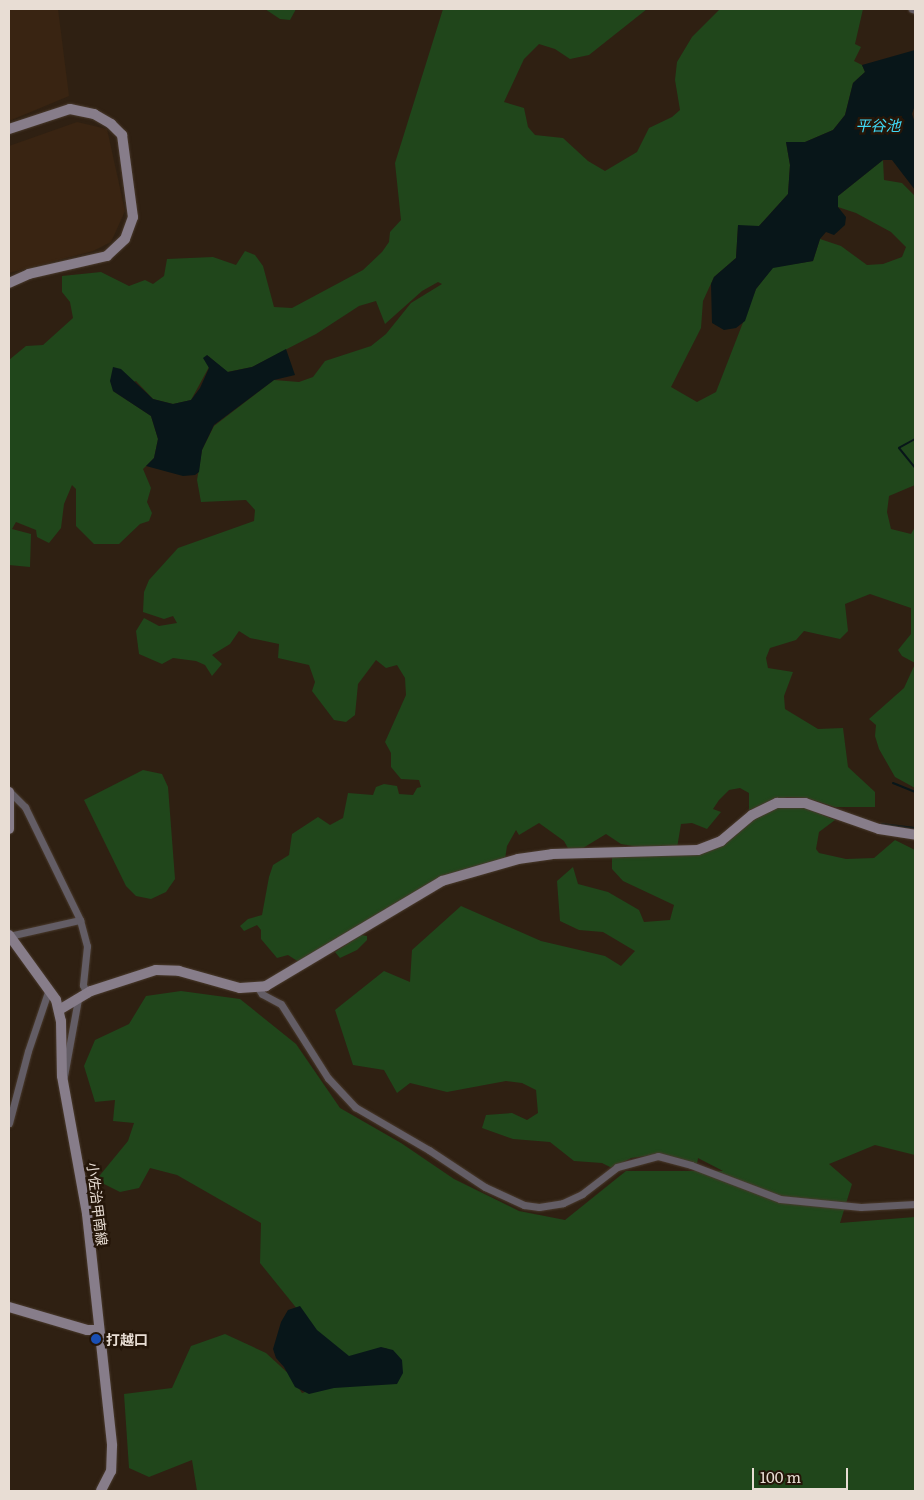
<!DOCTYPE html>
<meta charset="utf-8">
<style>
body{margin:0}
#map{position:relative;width:924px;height:1500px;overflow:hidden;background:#2f2012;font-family:Literata,"Noto Sans JP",serif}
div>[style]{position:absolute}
.built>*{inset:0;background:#392412}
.green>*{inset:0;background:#20461b}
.water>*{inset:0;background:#081619}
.stream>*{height:2px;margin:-1px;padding:0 1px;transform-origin:1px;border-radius:1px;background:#081619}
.roads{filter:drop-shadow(0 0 1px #493a2d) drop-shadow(0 0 1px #493a2d)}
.street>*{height:7px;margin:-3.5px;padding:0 3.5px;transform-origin:3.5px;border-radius:3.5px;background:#635d65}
.secondary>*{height:10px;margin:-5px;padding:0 5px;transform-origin:5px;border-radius:5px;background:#877d8a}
.dots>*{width:14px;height:14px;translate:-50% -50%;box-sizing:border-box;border:2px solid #251609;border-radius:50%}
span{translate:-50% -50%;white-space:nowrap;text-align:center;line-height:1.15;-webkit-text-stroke:5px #251609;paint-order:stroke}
.street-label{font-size:14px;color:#e8ddd4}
.poi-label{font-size:14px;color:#e8ddd4;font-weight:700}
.left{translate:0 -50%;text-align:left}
.water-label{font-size:15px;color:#40daf7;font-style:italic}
.frame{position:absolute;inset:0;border:10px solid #e8ddd4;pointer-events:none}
.scale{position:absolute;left:752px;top:1468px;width:96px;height:22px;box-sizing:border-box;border:2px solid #e8ddd4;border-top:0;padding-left:6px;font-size:15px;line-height:18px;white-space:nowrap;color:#e8ddd4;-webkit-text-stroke:4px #251609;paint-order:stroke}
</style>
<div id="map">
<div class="built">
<i style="clip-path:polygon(9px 9px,58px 9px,69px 96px,9px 121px)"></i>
<i style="clip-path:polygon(77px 122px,107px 129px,125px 211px,111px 242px,93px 251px,9px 273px,9px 146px)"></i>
</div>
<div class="green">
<i style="clip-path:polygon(265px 9px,296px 9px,290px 20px,280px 19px)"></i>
<i style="clip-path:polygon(443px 9px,647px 9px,589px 55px,570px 59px,555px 49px,539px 44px,524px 59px,504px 102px,524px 108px,528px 127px,535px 135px,563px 138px,588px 161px,605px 171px,637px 152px,649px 128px,672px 117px,680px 110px,675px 80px,677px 62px,692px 37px,720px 9px,863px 9px,855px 44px,861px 47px,854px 61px,862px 65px,865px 72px,853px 83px,845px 115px,833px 130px,805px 142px,786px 142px,790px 165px,788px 194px,759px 226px,738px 226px,736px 258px,714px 277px,703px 301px,701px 328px,671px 387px,697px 402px,716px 392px,756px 289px,773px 267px,813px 261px,820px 239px,841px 246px,867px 265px,883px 264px,902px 257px,906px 247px,891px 232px,856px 213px,838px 207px,838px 196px,883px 160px,884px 180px,902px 183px,915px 196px,915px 485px,889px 496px,887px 512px,891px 529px,911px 534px,915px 527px,915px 663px,902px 656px,898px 650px,911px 634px,911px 608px,870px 594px,845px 604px,848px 631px,840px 639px,804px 631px,796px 640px,770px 648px,766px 658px,768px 668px,793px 672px,784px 696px,785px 709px,818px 729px,843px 728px,848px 767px,875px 792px,875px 807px,835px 807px,807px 798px,787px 797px,749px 810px,749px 793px,740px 788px,729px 790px,719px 800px,713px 809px,721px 812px,707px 829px,692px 823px,681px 824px,677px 848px,657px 850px,621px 844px,606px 834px,583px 848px,569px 850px,564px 841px,539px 823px,519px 835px,516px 830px,507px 846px,505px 859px,441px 879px,299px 962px,288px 955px,277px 958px,261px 939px,261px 930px,257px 925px,244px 931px,240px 926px,248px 919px,262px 915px,269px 877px,273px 865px,289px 855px,292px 834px,318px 817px,330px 825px,343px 818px,348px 793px,373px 795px,376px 787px,384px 784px,397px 786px,399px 794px,413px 795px,417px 788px,421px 787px,419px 780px,401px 779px,391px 767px,391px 753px,385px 742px,406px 695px,405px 678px,397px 665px,386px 668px,376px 660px,358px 684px,355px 715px,346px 722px,334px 720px,312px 691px,315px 682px,309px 665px,278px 658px,279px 644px,250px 638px,239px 631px,230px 644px,212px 655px,222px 664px,212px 676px,205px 665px,196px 661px,173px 658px,162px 664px,139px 654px,136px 631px,144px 618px,159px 626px,177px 623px,173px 616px,164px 619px,143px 612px,144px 592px,149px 580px,178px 548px,254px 521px,255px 510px,246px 500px,201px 502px,197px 480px,202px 450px,214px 426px,274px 380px,299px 382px,313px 377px,325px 361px,371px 346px,386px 334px,411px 303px,442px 284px,438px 282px,422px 291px,385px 324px,376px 301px,359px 306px,316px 334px,252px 367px,227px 372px,207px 355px,209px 367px,191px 400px,173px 404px,153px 399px,136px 381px,113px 391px,151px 416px,158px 439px,154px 458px,143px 469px,151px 488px,147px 502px,152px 513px,149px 521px,140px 524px,119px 544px,94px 544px,76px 526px,76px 489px,72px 485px,64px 504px,61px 528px,49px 543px,37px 537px,36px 530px,16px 522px,12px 529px,31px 534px,30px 567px,9px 565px,9px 360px,26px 346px,43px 345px,73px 318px,70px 302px,62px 292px,62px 276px,101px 272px,129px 286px,145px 280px,153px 284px,164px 276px,167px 259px,213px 257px,236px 265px,245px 251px,255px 255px,263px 266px,274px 307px,292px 308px,363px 270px,382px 252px,389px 242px,390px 232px,401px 220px,395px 163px)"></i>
<i style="clip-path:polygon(915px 664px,915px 788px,895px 777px,879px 749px,875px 736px,876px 725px,869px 719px,904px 688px)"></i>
<i style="clip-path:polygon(143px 770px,162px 774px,168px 787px,175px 879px,166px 892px,151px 899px,136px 896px,126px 886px,84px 800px)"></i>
<i style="clip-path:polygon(799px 805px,835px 820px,819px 832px,816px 849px,819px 853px,846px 859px,874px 858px,895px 840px,915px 850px,915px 1155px,875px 1145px,829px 1164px,852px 1184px,840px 1223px,915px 1217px,915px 1491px,197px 1491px,192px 1460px,149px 1477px,129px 1468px,124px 1394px,172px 1388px,191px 1346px,225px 1334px,266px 1353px,290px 1375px,302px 1393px,400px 1362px,386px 1348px,350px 1362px,319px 1336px,260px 1263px,261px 1223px,177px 1175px,150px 1168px,139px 1188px,120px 1192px,96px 1180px,128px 1141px,134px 1123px,113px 1121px,115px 1100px,95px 1102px,84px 1066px,95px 1040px,129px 1024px,146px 996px,181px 991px,240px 999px,296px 1044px,340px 1108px,401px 1143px,454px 1179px,519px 1211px,565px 1220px,626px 1171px,723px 1171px,698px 1158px,697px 1164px,660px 1154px,631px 1158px,612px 1168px,602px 1163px,574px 1161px,550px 1142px,513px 1139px,482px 1128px,486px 1115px,512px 1113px,527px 1120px,538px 1113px,536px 1090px,522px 1083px,506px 1081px,447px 1092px,410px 1083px,397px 1093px,384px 1070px,353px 1065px,335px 1010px,384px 971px,410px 982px,412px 950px,461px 906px,541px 941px,605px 956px,621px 966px,635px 951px,603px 932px,579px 930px,560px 921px,557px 881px,573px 867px,578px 884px,608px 892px,639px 910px,644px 922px,670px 920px,674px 905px,623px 881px,612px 869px,612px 856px,693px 855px,719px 847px,736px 835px,747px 822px,773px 807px)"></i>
<i style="clip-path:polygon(361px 935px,367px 936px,367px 940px,357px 950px,340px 958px,335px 952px)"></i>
</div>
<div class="water">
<i style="clip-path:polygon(915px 50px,915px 105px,912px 114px,915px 123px,915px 190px,892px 160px,883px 160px,838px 196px,838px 207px,846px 217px,845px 225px,834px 235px,826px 232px,820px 239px,813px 261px,773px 268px,756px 289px,745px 321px,736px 328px,724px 330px,712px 323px,711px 284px,714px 277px,736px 258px,738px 225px,759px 226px,788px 194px,790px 165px,786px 142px,805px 142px,833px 130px,845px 115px,853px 83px,865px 72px,862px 65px)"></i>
<i style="clip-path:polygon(286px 349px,295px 375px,274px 380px,214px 425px,202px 450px,199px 472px,195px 475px,183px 476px,146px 466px,154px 458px,158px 439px,151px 416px,113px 391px,110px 381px,113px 367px,121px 369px,153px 399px,173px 404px,191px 400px,200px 388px,209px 368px,203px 358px,207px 355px,228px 372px,252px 367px)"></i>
<i style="clip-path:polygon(300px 1306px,317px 1330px,349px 1356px,381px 1347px,393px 1350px,402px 1360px,403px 1373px,397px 1384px,334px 1388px,309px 1394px,295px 1387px,284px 1367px,276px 1358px,273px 1349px,281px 1322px,288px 1310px)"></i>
</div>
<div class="stream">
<i style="left:915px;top:439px;width:18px;rotate:151deg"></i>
<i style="left:899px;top:448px;width:26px;rotate:51deg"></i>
<i style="left:893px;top:783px;width:24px;rotate:22deg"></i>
<i style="left:882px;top:824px;width:33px;rotate:7deg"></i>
</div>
<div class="roads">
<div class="street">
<i style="left:912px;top:9px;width:3px;rotate:18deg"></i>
<i style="left:9px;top:791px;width:23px;rotate:45deg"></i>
<i style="left:25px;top:807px;width:126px;rotate:64deg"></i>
<i style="left:80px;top:920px;width:27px;rotate:75deg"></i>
<i style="left:87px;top:946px;width:39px;rotate:96deg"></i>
<i style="left:83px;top:985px;width:10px;rotate:66deg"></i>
<i style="left:9px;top:936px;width:73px;rotate:-12.7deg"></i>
<i style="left:258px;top:988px;width:7px;rotate:56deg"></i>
<i style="left:262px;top:994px;width:21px;rotate:28deg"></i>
<i style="left:281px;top:1004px;width:88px;rotate:57.6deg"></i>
<i style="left:328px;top:1078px;width:40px;rotate:47deg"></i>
<i style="left:355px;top:1107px;width:86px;rotate:30.2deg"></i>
<i style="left:429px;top:1150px;width:67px;rotate:33.5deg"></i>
<i style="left:485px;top:1187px;width:43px;rotate:24.8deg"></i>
<i style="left:524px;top:1205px;width:15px;rotate:8deg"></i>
<i style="left:539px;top:1207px;width:24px;rotate:-9deg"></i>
<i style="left:563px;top:1203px;width:21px;rotate:-25deg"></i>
<i style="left:582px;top:1194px;width:44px;rotate:-37.6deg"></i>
<i style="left:617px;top:1167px;width:42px;rotate:-15deg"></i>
<i style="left:658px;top:1156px;width:34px;rotate:15deg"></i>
<i style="left:691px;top:1165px;width:95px;rotate:20.9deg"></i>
<i style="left:780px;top:1199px;width:81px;rotate:5.6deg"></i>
<i style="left:861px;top:1207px;width:54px;rotate:-3.2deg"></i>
<i style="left:64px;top:1076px;width:78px;rotate:-79.7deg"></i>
<i style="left:9px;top:1123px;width:74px;rotate:-75.2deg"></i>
<i style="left:28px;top:1051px;width:65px;rotate:-71.3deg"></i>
</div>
<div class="secondary">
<i style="left:9px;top:129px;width:64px;rotate:-18.2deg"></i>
<i style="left:70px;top:109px;width:25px;rotate:12deg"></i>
<i style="left:94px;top:114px;width:20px;rotate:30deg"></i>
<i style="left:111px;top:124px;width:16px;rotate:45deg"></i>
<i style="left:122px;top:135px;width:83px;rotate:82.4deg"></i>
<i style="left:133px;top:217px;width:23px;rotate:110deg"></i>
<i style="left:125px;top:239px;width:25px;rotate:137deg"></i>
<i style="left:107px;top:256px;width:80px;rotate:167deg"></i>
<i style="left:29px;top:274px;width:22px;rotate:156deg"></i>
<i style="left:9px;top:792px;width:37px;rotate:90deg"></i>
<i style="left:9px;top:935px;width:80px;rotate:54.1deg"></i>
<i style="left:56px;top:1000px;width:22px;rotate:77deg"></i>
<i style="left:61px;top:1021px;width:55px;rotate:89deg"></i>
<i style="left:62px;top:1076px;width:140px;rotate:79.7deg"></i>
<i style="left:87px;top:1214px;width:233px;rotate:83.8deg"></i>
<i style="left:112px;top:1446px;width:25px;rotate:92deg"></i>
<i style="left:111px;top:1471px;width:22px;rotate:117deg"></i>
<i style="left:59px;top:1010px;width:37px;rotate:-31deg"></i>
<i style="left:91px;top:991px;width:68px;rotate:-17.9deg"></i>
<i style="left:156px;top:970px;width:23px;rotate:2deg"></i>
<i style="left:179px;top:971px;width:63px;rotate:15.6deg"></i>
<i style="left:240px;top:988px;width:26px;rotate:-4deg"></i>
<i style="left:266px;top:986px;width:205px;rotate:-30.8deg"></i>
<i style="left:442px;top:881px;width:79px;rotate:-16.1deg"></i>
<i style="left:518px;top:859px;width:34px;rotate:-8deg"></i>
<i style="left:552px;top:854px;width:146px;rotate:-1.6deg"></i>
<i style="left:698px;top:850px;width:25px;rotate:-21deg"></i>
<i style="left:721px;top:841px;width:40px;rotate:-40deg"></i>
<i style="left:752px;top:815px;width:28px;rotate:-26deg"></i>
<i style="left:777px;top:803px;width:28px"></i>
<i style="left:805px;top:803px;width:78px;rotate:19.4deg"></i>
<i style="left:879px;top:829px;width:36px;rotate:9deg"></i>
<i style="left:9px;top:1307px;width:81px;rotate:16.4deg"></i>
<i style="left:87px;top:1330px;width:11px"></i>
</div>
</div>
<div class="dots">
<i style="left:96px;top:1339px;background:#1a4fb4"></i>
</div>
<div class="street-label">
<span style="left:98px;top:1204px;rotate:83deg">小佐治甲南線</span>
</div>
<div class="poi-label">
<span class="left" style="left:106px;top:1339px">打越口</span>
</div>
<div class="water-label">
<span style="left:878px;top:125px">平谷池</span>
</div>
<div class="frame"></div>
<div class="scale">100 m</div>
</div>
